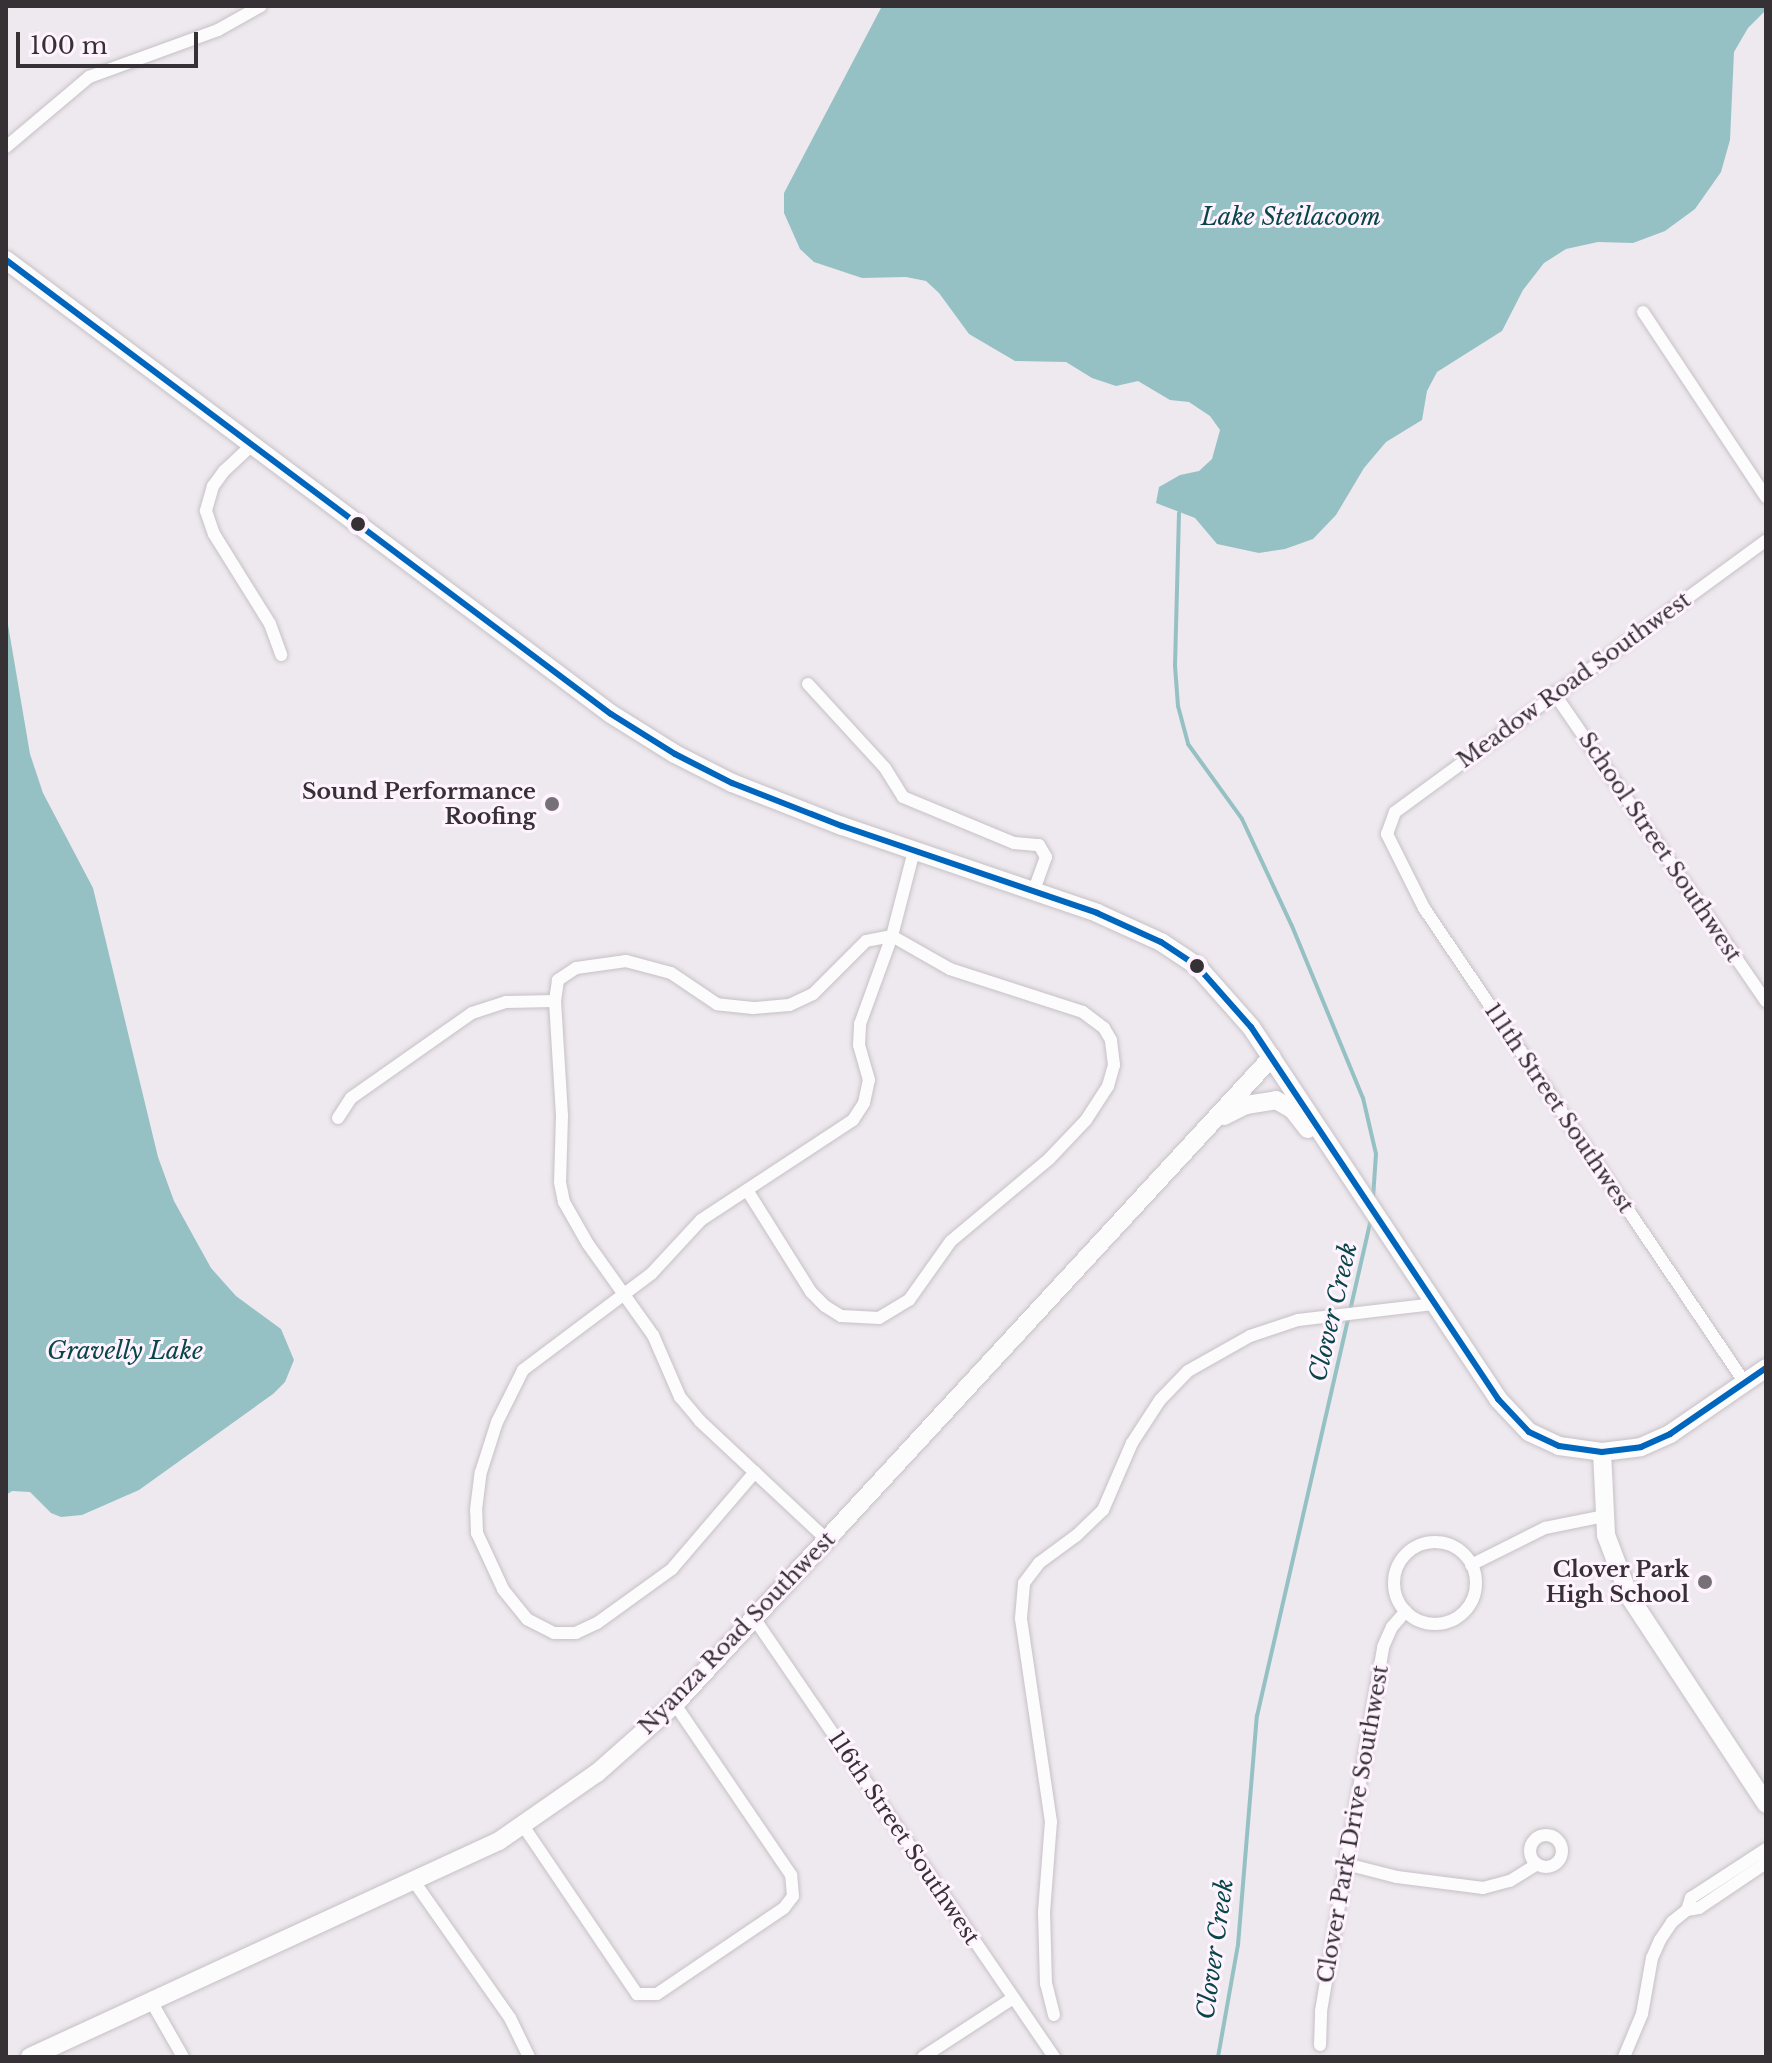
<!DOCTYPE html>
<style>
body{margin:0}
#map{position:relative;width:1772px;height:2063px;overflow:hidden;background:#eee9ee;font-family:"Libre Baskerville",serif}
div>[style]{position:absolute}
.water>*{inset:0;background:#96c1c4}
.stream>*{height:4px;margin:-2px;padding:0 2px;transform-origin:2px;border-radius:2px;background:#96c1c4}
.roads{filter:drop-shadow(0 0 2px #c6c1c6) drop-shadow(0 0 2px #c6c1c6)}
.street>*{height:12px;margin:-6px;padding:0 6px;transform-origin:6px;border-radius:6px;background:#fcfcfc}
.street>.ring{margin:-6px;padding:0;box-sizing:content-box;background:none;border:12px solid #fcfcfc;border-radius:50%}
.secondary>*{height:18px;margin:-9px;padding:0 9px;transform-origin:9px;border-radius:9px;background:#fcfcfc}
.bus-1>*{height:6px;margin:-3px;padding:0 3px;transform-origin:3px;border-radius:3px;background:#0065bd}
.dots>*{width:22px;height:22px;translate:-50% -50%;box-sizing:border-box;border:4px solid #fff3ff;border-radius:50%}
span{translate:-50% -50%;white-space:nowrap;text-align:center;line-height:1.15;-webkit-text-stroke:6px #fff3ff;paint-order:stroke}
.street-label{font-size:22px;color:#353135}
.poi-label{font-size:22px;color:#353135;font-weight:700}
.right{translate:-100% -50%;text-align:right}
.water-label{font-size:24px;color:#084648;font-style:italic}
.frame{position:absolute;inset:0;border:8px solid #353135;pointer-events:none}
.scale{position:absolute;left:16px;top:32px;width:182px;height:36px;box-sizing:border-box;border:4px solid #353135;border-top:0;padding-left:10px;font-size:24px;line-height:28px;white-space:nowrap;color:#353135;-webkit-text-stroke:6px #fff3ff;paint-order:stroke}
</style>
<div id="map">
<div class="water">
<i style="clip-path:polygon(882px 6px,1766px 6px,1766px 10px,1748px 28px,1734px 52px,1730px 140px,1721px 172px,1695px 209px,1665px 231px,1633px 243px,1598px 242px,1566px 249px,1544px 263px,1523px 290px,1502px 331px,1437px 372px,1427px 391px,1422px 420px,1386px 442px,1364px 468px,1336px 515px,1313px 539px,1285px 549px,1259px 553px,1217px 544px,1195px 518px,1156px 503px,1159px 487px,1180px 475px,1199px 471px,1212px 459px,1220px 430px,1210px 416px,1189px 402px,1170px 400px,1138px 381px,1116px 386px,1092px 378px,1066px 362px,1015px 361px,969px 334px,939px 293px,926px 281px,906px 277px,862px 278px,814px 262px,800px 249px,784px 213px,784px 193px)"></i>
<i style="clip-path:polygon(6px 613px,30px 754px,43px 793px,93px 888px,158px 1157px,174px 1201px,211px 1268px,236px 1296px,281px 1329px,294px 1360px,285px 1382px,273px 1394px,139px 1490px,82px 1515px,61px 1517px,51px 1513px,30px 1492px,12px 1491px,6px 1495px)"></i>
</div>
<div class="stream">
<i style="left:1179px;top:513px;width:153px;rotate:91.5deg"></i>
<i style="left:1175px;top:666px;width:40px;rotate:85.7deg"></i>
<i style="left:1178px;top:706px;width:39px;rotate:75deg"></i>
<i style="left:1188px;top:744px;width:92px;rotate:54.2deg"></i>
<i style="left:1242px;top:819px;width:118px;rotate:65deg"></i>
<i style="left:1292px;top:926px;width:186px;rotate:67.6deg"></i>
<i style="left:1363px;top:1098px;width:57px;rotate:76.9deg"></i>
<i style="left:1376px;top:1154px;width:44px;rotate:93.9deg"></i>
<i style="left:1218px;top:2057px;width:114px;rotate:-79.9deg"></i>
<i style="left:1238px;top:1945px;width:230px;rotate:-85.3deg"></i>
<i style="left:1257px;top:1716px;width:510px;rotate:-77.08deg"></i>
</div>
<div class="roads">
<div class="street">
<i style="left:6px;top:147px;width:109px;rotate:-40.1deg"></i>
<i style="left:89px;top:77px;width:137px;rotate:-20deg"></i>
<i style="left:218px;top:30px;width:49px;rotate:-29.2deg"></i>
<i style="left:1643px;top:312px;width:222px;rotate:56.4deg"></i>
<i style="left:253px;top:444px;width:40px;rotate:137deg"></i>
<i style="left:224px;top:471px;width:19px;rotate:126deg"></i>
<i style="left:213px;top:486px;width:26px;rotate:106deg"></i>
<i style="left:206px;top:511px;width:24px;rotate:71deg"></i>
<i style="left:214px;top:534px;width:106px;rotate:58.1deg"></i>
<i style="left:270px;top:624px;width:33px;rotate:70deg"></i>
<i style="left:808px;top:684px;width:114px;rotate:47.5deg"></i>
<i style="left:885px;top:768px;width:34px;rotate:58deg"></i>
<i style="left:903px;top:797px;width:120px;rotate:22.5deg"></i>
<i style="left:1014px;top:843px;width:25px;rotate:5deg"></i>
<i style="left:1039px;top:845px;width:14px;rotate:60deg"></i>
<i style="left:1046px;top:857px;width:35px;rotate:110deg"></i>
<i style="left:1554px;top:693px;width:374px;rotate:55.5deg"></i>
<i style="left:338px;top:1118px;width:24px;rotate:-57deg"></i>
<i style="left:351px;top:1098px;width:148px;rotate:-35.1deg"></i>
<i style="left:472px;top:1013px;width:36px;rotate:-18deg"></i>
<i style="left:506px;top:1002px;width:49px;rotate:-1.2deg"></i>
<i style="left:747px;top:1190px;width:120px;rotate:57.9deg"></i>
<i style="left:811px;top:1292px;width:20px;rotate:45deg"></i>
<i style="left:825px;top:1306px;width:19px;rotate:32deg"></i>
<i style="left:841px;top:1316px;width:38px;rotate:3deg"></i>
<i style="left:879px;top:1318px;width:35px;rotate:-31deg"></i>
<i style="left:909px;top:1300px;width:72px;rotate:-54.6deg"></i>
<i style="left:951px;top:1241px;width:128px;rotate:-39.9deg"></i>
<i style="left:1049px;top:1159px;width:54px;rotate:-46.5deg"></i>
<i style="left:1086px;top:1120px;width:40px;rotate:-57.1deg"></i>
<i style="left:1108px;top:1086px;width:22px;rotate:-74deg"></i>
<i style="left:1114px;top:1065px;width:25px;rotate:-97deg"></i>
<i style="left:1111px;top:1040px;width:14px;rotate:-120deg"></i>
<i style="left:1104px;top:1028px;width:26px;rotate:-143deg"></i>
<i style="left:1083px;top:1012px;width:140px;rotate:-162.1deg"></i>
<i style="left:950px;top:969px;width:67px;rotate:-150.4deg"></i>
<i style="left:892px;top:936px;width:26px;rotate:169deg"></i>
<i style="left:866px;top:941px;width:75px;rotate:135deg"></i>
<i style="left:813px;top:994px;width:26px;rotate:155deg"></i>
<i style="left:789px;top:1005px;width:36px;rotate:175deg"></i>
<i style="left:753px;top:1008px;width:36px;rotate:-174deg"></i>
<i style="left:717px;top:1004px;width:55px;rotate:-146deg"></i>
<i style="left:671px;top:973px;width:47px;rotate:-165.1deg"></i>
<i style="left:626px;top:961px;width:50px;rotate:172deg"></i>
<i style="left:576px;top:968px;width:22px;rotate:146deg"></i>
<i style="left:558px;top:980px;width:21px;rotate:98deg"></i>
<i style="left:555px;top:1001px;width:115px;rotate:86.5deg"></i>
<i style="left:562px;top:1116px;width:66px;rotate:91.7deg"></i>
<i style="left:560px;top:1182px;width:20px;rotate:79deg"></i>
<i style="left:564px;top:1202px;width:48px;rotate:60.3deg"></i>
<i style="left:588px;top:1244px;width:112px;rotate:54.5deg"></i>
<i style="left:653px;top:1335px;width:68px;rotate:66.5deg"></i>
<i style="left:680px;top:1397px;width:31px;rotate:50deg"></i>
<i style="left:700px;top:1421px;width:174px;rotate:43.1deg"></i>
<i style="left:1745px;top:1383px;width:573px;rotate:-124.05deg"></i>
<i style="left:1424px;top:908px;width:83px;rotate:-116.6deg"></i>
<i style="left:1387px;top:834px;width:23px;rotate:-70deg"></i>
<i style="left:1395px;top:812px;width:460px;rotate:-36.2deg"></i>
<i style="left:755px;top:1472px;width:128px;rotate:130.6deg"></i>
<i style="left:672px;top:1569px;width:92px;rotate:144.2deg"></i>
<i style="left:597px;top:1623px;width:23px;rotate:155deg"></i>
<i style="left:576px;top:1633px;width:22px;rotate:180deg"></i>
<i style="left:554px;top:1633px;width:30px;rotate:-153deg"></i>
<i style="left:527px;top:1619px;width:38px;rotate:-129deg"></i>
<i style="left:503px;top:1589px;width:62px;rotate:-114.9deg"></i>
<i style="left:477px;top:1533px;width:23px;rotate:-92deg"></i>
<i style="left:476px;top:1510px;width:38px;rotate:-83deg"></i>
<i style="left:481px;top:1472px;width:52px;rotate:-72.3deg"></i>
<i style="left:497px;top:1422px;width:58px;rotate:-63.4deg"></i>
<i style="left:523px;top:1370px;width:161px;rotate:-36.9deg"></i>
<i style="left:652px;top:1273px;width:72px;rotate:-47.2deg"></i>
<i style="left:701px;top:1220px;width:182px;rotate:-33.3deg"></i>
<i style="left:853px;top:1120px;width:20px;rotate:-57deg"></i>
<i style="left:864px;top:1103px;width:24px;rotate:-78deg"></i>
<i style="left:869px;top:1080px;width:36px;rotate:-106deg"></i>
<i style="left:859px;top:1045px;width:21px;rotate:-87deg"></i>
<i style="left:860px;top:1024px;width:94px;rotate:-70deg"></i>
<i style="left:892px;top:936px;width:88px;rotate:-75.5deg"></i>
<i class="ring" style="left:1394px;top:1542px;width:70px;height:70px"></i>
<i style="left:1471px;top:1565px;width:83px;rotate:-26.6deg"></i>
<i style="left:1545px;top:1528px;width:60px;rotate:-11.5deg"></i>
<i style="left:754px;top:1618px;width:532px;rotate:55.65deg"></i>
<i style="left:524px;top:1827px;width:202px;rotate:55.9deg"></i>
<i style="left:637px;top:1994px;width:20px"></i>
<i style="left:657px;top:1994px;width:153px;rotate:-34.1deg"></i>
<i style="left:784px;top:1908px;width:15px;rotate:-53deg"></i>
<i style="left:793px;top:1896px;width:21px;rotate:-95deg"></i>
<i style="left:791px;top:1875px;width:207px;rotate:-124.2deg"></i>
<i class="ring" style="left:1530px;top:1835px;width:20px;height:20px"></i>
<i style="left:1346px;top:1864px;width:53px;rotate:14.3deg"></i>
<i style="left:1397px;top:1877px;width:87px;rotate:7.3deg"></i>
<i style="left:1483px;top:1888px;width:28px;rotate:-15deg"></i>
<i style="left:1510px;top:1881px;width:32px;rotate:-32deg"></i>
<i style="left:413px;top:1880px;width:169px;rotate:54.9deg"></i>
<i style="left:510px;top:2018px;width:43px;rotate:64deg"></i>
<i style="left:1687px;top:1910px;width:12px;rotate:-9deg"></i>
<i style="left:1699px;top:1908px;width:81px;rotate:-33.9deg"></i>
<i style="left:151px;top:2001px;width:64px;rotate:60.3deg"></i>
<i style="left:1054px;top:2015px;width:32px;rotate:-104deg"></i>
<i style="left:1046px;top:1984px;width:72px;rotate:-91.6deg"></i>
<i style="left:1044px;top:1912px;width:90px;rotate:-85.6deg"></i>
<i style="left:1051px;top:1822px;width:206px;rotate:-98.4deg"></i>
<i style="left:1021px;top:1618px;width:35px;rotate:-85deg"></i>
<i style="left:1024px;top:1583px;width:25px;rotate:-53deg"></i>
<i style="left:1039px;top:1563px;width:47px;rotate:-36.4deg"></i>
<i style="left:1077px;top:1535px;width:36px;rotate:-44deg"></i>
<i style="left:1103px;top:1510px;width:73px;rotate:-66.6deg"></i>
<i style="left:1132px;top:1443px;width:51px;rotate:-56.9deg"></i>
<i style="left:1160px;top:1400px;width:40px;rotate:-46deg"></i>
<i style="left:1188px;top:1371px;width:71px;rotate:-29.4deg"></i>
<i style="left:1250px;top:1336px;width:51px;rotate:-18.4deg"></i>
<i style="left:1298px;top:1320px;width:138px;rotate:-6.7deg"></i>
<i style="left:1320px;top:2045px;width:34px;rotate:-88deg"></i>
<i style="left:1321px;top:2011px;width:369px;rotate:-80.3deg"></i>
<i style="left:1383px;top:1647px;width:22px;rotate:-66deg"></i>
<i style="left:1392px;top:1627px;width:21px;rotate:-49deg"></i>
<i style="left:923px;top:2057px;width:108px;rotate:-33.2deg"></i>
<i style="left:1624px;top:2057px;width:47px;rotate:-67.3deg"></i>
<i style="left:1642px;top:2014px;width:57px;rotate:-79.9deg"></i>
<i style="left:1652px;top:1958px;width:20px;rotate:-66deg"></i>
<i style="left:1660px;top:1940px;width:22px;rotate:-56deg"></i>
<i style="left:1672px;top:1922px;width:19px;rotate:-39deg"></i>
<i style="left:1687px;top:1910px;width:13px;rotate:-72deg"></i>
<i style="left:1691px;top:1898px;width:90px;rotate:-33.2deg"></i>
</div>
<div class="secondary">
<i style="left:6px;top:260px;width:756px;rotate:36.89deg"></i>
<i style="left:611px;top:714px;width:75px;rotate:32deg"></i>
<i style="left:675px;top:754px;width:64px;rotate:27deg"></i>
<i style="left:732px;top:783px;width:118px;rotate:21.4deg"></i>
<i style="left:842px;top:826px;width:269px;rotate:18.8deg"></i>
<i style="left:1097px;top:913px;width:70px;rotate:24.4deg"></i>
<i style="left:1161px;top:942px;width:43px;rotate:33.7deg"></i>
<i style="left:1197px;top:966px;width:81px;rotate:48.5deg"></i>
<i style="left:1251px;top:1027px;width:447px;rotate:56.4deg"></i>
<i style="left:1498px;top:1399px;width:45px;rotate:46.8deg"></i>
<i style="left:1529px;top:1432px;width:33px;rotate:25deg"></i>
<i style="left:1559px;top:1446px;width:43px;rotate:7.9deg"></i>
<i style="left:1602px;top:1452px;width:39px;rotate:-7deg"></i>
<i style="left:1641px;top:1447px;width:32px;rotate:-24deg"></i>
<i style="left:1670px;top:1434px;width:116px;rotate:-34.5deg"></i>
<i style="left:1224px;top:1116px;width:25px;rotate:-27deg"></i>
<i style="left:1246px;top:1105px;width:30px;rotate:-9deg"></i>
<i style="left:1276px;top:1100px;width:20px;rotate:30deg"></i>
<i style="left:1293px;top:1110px;width:24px;rotate:52deg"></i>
<i style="left:1602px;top:1452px;width:83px;rotate:87.2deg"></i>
<i style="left:1606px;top:1535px;width:65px;rotate:69.3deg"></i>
<i style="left:1629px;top:1596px;width:249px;rotate:56.6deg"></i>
<i style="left:30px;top:2057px;width:516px;rotate:-24.73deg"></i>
<i style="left:499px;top:1841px;width:119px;rotate:-34.8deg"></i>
<i style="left:597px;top:1773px;width:104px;rotate:-41.5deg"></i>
<i style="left:675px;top:1704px;width:880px;rotate:-47.3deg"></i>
</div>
</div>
<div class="bus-1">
<i style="left:6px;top:260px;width:756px;rotate:36.89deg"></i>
<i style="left:611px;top:714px;width:75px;rotate:32deg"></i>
<i style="left:675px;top:754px;width:64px;rotate:27deg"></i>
<i style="left:732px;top:783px;width:118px;rotate:21.4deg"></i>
<i style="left:842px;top:826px;width:269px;rotate:18.8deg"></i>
<i style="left:1097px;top:913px;width:70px;rotate:24.4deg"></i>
<i style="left:1161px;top:942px;width:43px;rotate:33.7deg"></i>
<i style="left:1197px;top:966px;width:81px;rotate:48.5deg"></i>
<i style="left:1251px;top:1027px;width:447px;rotate:56.4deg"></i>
<i style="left:1498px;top:1399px;width:45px;rotate:46.8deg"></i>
<i style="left:1529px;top:1432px;width:33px;rotate:25deg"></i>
<i style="left:1559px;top:1446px;width:43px;rotate:7.9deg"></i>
<i style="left:1602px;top:1452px;width:39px;rotate:-7deg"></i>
<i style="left:1641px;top:1447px;width:32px;rotate:-24deg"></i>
<i style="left:1670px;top:1434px;width:116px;rotate:-34.5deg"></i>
</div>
<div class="dots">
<i style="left:358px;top:524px;background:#353135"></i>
<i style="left:552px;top:804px;background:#767176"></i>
<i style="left:1197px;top:966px;background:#353135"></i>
<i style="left:1705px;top:1582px;background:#767176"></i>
</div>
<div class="street-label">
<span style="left:1574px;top:680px;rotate:-36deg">Meadow Road Southwest</span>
<span style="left:1660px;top:847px;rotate:56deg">School Street Southwest</span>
<span style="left:1559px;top:1108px;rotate:56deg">111th Street Southwest</span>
<span style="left:737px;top:1633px;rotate:-46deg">Nyanza Road Southwest</span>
<span style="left:1353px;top:1824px;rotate:-80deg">Clover Park Drive Southwest</span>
<span style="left:904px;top:1838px;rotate:56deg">116th Street Southwest</span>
</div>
<div class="poi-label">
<span class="right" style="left:536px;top:804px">Sound Performance<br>Roofing</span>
<span class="right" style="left:1689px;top:1582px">Clover Park<br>High School</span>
</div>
<div class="water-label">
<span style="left:1291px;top:217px">Lake Steilacoom</span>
<span style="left:1333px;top:1312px;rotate:-77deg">Clover Creek</span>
<span style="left:125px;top:1351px">Gravelly Lake</span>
<span style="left:1215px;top:1949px;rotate:-82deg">Clover Creek</span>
</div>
<div class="frame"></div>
<div class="scale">100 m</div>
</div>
